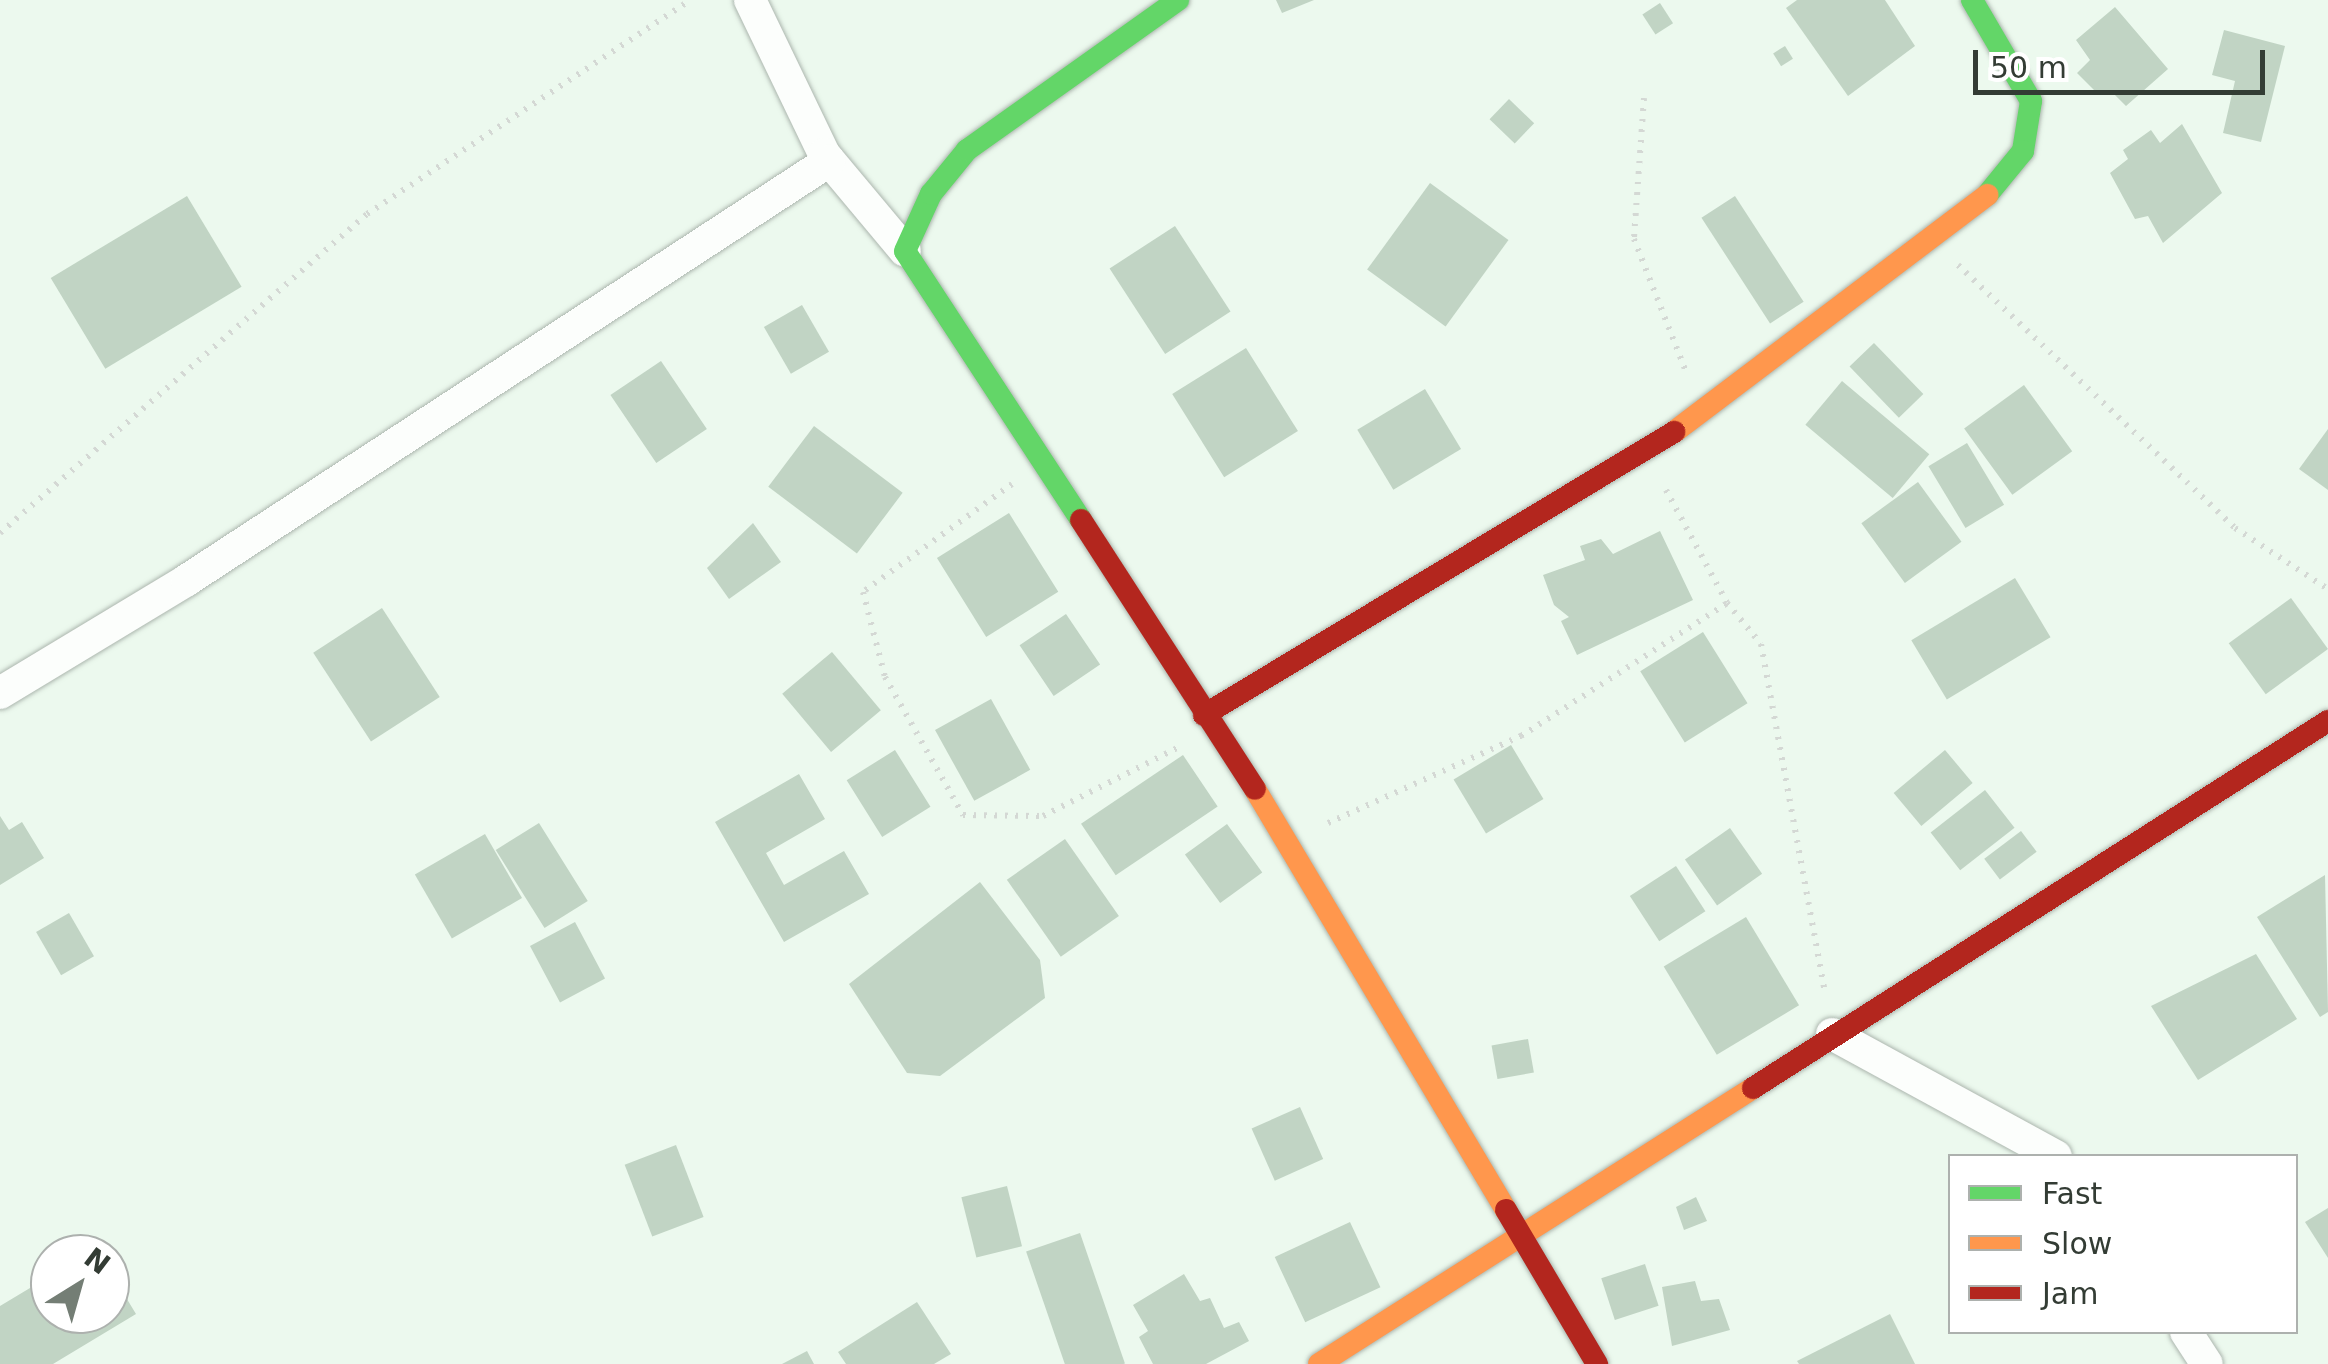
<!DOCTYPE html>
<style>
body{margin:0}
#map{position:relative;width:2328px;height:1364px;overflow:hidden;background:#ecf9ee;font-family:"DejaVu Sans",sans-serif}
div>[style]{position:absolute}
.building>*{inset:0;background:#c1d4c4;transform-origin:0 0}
.path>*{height:6px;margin-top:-3px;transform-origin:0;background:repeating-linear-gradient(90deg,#d4d8d4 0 2.5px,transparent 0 10.5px)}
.roads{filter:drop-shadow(0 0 2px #acb6ae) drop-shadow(0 0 2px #acb6ae)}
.street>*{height:32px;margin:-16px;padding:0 16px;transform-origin:16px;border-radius:16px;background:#fcfefc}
.fast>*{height:22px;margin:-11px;padding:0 11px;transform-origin:11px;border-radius:11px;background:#63d668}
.slow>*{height:22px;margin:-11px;padding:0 11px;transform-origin:11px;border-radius:11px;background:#ff974d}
.jam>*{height:22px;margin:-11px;padding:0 11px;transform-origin:11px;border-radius:11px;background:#b3261e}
span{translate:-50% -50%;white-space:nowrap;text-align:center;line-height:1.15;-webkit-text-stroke:10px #fff;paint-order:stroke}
.legend{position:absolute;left:1948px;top:1154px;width:350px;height:180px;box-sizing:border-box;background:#fff;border:2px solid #adb1ae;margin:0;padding:12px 18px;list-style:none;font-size:30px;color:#333c34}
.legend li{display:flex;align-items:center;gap:20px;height:50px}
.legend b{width:50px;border:2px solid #adb1ae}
.north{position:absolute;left:30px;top:1234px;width:100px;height:100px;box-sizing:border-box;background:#fff;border:2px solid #adb1ae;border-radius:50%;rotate:37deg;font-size:28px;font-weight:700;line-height:40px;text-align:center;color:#333c34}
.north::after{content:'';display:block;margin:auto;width:35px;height:45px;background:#747e75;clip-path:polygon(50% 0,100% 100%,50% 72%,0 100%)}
.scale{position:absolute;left:1973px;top:50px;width:292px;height:45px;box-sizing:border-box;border:5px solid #333c34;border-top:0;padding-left:12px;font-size:30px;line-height:35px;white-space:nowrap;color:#333c34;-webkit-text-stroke:8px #fff;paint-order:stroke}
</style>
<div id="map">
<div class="building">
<i style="clip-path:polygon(1276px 0,1314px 0,1282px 13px)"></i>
<i style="clip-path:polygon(1797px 0,1885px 0,1915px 46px,1848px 96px,1786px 8px)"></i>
<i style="left:1660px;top:3px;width:24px;height:21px;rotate:57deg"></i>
<i style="clip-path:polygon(2115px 7px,2168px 69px,2126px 106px,2111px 91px,2099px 95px,2077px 73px,2090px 60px,2076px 40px)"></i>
<i style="clip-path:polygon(2224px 30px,2285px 46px,2261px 142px,2223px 133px,2235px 81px,2212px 75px)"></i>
<i style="left:1785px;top:46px;width:15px;height:14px;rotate:58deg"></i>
<i style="left:1509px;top:99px;width:35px;height:28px;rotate:44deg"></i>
<i style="clip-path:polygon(2182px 124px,2222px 193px,2163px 243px,2148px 216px,2135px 219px,2110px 173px,2128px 159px,2123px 150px,2151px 130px,2160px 143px)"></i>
<i style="left:1430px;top:183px;width:97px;height:107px;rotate:36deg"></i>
<i style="left:187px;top:196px;width:106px;height:159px;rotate:59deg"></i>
<i style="left:1735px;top:196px;width:126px;height:40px;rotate:57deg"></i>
<i style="left:1175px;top:226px;width:102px;height:78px;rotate:57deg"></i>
<i style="left:802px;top:305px;width:54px;height:44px;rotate:60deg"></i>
<i style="left:1874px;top:343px;width:71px;height:34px;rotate:46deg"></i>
<i style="left:1246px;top:348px;width:98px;height:87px;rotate:58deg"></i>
<i style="left:661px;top:361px;width:82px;height:61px;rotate:56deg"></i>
<i style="left:1842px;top:381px;width:114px;height:57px;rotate:40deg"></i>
<i style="left:2024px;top:385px;width:82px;height:74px;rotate:54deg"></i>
<i style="left:1425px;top:389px;width:70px;height:79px;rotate:59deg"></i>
<i style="left:814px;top:426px;width:111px;height:76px;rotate:37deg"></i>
<i style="clip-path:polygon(2328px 429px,2328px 490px,2299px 469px)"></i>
<i style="left:1967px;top:443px;width:72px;height:45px;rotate:59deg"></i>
<i style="left:1918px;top:482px;width:74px;height:70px;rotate:54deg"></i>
<i style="left:1009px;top:513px;width:93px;height:85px;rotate:58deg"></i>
<i style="clip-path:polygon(753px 523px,781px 562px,729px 599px,707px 568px)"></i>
<i style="clip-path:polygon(1660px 531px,1693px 600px,1577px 655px,1561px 621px,1569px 617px,1554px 605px,1543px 575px,1585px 560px,1580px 546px,1601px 539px,1613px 554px)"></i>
<i style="left:2015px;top:578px;width:69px;height:121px;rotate:59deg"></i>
<i style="left:2291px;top:598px;width:63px;height:77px;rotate:54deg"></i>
<i style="left:382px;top:608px;width:106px;height:82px;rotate:57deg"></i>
<i style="left:1066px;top:614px;width:61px;height:56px;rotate:56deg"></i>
<i style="left:1703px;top:632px;width:84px;height:74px;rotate:58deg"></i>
<i style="left:832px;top:652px;width:76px;height:65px;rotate:50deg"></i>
<i style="left:991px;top:699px;width:81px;height:64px;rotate:61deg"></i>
<i style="left:1511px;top:745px;width:63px;height:67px;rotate:59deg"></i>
<i style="left:895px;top:750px;width:67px;height:57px;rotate:58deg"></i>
<i style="left:1945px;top:750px;width:43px;height:67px;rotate:50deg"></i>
<i style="left:1183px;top:755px;width:62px;height:123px;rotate:56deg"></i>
<i style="clip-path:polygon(799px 774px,825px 819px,766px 853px,784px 885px,844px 851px,869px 894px,784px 942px,715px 822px)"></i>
<i style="left:1985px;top:790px;width:48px;height:69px;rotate:52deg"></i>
<i style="clip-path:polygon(0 816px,9px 830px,22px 822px,44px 858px,0 885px)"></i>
<i style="left:539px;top:823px;width:92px;height:51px;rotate:58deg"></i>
<i style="left:1227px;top:824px;width:60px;height:52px;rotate:54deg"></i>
<i style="left:1730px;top:828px;width:56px;height:55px;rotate:55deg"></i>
<i style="left:2021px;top:831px;width:26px;height:46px;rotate:53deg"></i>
<i style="left:485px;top:834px;width:74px;height:81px;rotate:60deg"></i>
<i style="left:1065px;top:839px;width:94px;height:71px;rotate:55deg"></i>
<i style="left:1676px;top:866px;width:54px;height:55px;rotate:57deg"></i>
<i style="clip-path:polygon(2325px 875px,2328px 1012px,2320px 1017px,2257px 917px)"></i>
<i style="clip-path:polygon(980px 882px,1040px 960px,1045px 998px,940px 1076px,907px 1073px,849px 984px)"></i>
<i style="left:69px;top:913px;width:50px;height:38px;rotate:60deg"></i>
<i style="left:1746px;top:917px;width:103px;height:96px;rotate:59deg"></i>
<i style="left:575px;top:922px;width:64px;height:51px;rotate:62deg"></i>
<i style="clip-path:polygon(2256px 954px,2297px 1019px,2198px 1080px,2151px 1006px)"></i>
<i style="left:1528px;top:1039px;width:34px;height:37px;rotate:80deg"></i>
<i style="left:1300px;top:1107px;width:57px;height:53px;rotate:66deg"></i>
<i style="left:676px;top:1145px;width:77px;height:55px;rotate:69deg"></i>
<i style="left:1007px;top:1186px;width:62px;height:47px;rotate:76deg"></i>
<i style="clip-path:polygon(1696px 1197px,1707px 1221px,1684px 1230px,1676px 1207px)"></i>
<i style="clip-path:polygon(2328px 1208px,2328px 1258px,2305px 1222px)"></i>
<i style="left:1350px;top:1222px;width:72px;height:83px;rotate:65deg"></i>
<i style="left:1080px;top:1233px;width:138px;height:57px;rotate:71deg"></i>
<i style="left:1645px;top:1264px;width:44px;height:46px;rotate:72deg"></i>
<i style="clip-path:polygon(110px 1271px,136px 1314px,53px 1364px,0 1364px,0 1306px,50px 1276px,50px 1314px,110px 1314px)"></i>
<i style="clip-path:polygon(1184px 1274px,1200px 1301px,1210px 1298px,1224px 1328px,1239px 1322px,1249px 1341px,1206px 1364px,1153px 1364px,1139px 1337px,1148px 1331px,1133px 1305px)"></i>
<i style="clip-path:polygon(1695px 1281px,1701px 1301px,1719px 1299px,1730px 1330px,1672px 1346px,1662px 1287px)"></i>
<i style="clip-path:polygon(917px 1302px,951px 1354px,934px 1364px,846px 1364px,838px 1352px)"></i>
<i style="clip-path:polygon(1890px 1314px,1915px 1364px,1799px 1364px,1797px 1361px)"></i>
<i style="clip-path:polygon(807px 1351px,814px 1364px,782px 1364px)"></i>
</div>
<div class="path">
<i style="left:1644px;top:98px;width:141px;rotate:94.1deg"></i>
<i style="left:1634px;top:239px;width:145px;rotate:68.6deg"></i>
<i style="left:1958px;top:265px;width:382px;rotate:43.5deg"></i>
<i style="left:2235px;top:528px;width:111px;rotate:33.3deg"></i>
<i style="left:1012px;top:484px;width:184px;rotate:144.1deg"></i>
<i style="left:863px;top:592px;width:88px;rotate:75.5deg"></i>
<i style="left:885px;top:677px;width:159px;rotate:60.5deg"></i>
<i style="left:963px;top:815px;width:80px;rotate:0.7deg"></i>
<i style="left:1043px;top:816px;width:150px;rotate:-26.9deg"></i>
<i style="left:1666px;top:490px;width:128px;rotate:61.6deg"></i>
<i style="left:1727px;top:603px;width:53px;rotate:50.3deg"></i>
<i style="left:1761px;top:644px;width:356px;rotate:79.6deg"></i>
<i style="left:0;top:533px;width:486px;rotate:-41deg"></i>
<i style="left:367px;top:214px;width:387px;rotate:-33.5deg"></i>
<i style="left:1328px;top:823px;width:212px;rotate:-24.3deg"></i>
<i style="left:1521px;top:736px;width:245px;rotate:-32.8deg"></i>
</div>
<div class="roads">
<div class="street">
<i style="left:750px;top:0;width:171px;rotate:64.3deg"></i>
<i style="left:824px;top:154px;width:126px;rotate:50.1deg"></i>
<i style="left:0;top:693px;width:218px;rotate:-31.1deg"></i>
<i style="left:187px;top:580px;width:767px;rotate:-33.13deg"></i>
<i style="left:1832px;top:1034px;width:255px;rotate:28.6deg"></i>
<i style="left:2186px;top:1332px;width:38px;rotate:57deg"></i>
</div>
<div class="fast">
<i style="left:1972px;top:0;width:117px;rotate:59.7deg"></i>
<i style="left:2031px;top:101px;width:51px;rotate:99.1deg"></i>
<i style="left:2023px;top:151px;width:57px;rotate:129.3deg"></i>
<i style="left:1081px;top:520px;width:321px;rotate:-123.2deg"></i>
<i style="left:905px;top:251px;width:63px;rotate:-65.5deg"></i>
<i style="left:931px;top:194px;width:57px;rotate:-50.7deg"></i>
<i style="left:967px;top:150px;width:259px;rotate:-35.4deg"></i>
</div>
<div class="slow">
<i style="left:1674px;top:432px;width:393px;rotate:-37.1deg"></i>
<i style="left:1255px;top:789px;width:490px;rotate:59.2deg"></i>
<i style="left:1319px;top:1364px;width:514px;rotate:-32.45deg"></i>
</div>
<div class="jam">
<i style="left:1081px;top:520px;width:320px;rotate:57.1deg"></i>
<i style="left:1204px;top:715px;width:549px;rotate:-31.05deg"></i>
<i style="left:1753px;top:1088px;width:682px;rotate:-32.55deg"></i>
<i style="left:1506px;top:1210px;width:179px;rotate:59.4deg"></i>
</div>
</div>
<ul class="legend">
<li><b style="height:12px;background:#63d668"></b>Fast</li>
<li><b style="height:12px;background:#ff974d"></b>Slow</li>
<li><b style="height:12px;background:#b3261e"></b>Jam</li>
</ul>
<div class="north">N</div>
<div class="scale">50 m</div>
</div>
